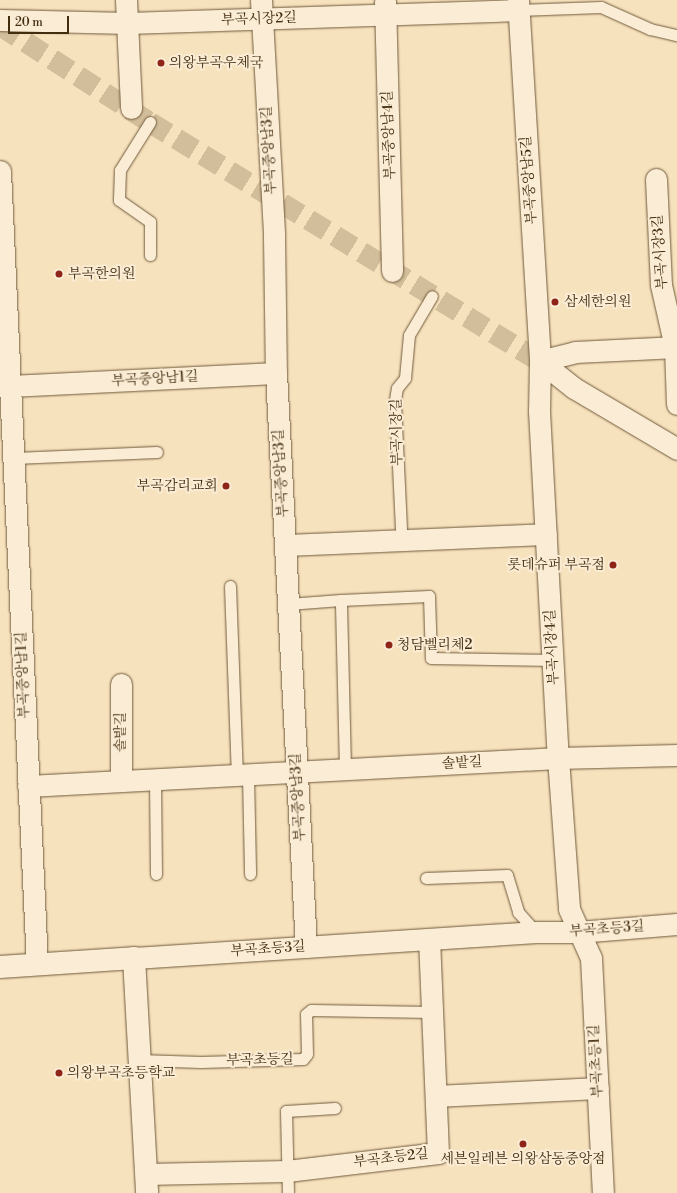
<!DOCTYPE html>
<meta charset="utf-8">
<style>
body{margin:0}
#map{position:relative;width:677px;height:1193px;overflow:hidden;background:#f7e2be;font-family:"Libre Bodoni","Noto Serif KR",serif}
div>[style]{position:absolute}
.street-tunnel>*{height:21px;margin-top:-10.5px;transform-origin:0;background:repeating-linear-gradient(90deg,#d3be9b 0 21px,transparent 0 31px)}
.roads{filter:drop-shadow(0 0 1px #705a3b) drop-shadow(0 0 1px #705a3b)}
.lane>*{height:11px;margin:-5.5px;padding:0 5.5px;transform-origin:5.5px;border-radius:5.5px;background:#faecd5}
.street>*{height:21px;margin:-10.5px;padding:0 10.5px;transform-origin:10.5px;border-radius:10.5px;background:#faecd5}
.secondary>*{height:22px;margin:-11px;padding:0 11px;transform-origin:11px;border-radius:11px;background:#faecd5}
.dots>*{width:11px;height:11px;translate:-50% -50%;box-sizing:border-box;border:2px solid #faecd5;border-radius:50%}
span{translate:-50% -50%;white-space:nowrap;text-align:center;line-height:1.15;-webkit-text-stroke:4px #faecd5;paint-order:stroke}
.street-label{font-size:14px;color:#432d0f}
.poi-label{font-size:14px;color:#432d0f}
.left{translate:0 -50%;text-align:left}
.right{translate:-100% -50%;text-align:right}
.scale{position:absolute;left:8px;top:16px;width:61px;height:18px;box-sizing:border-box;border:2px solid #432d0f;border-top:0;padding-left:5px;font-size:12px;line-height:14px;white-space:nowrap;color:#432d0f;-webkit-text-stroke:3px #faecd5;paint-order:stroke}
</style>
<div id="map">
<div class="street-tunnel">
<i style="left:0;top:25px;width:179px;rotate:32.9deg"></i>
<i style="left:150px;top:122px;width:457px;rotate:31.5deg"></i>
</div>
<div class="roads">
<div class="lane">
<i style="left:518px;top:10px;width:83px;rotate:-2.1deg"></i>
<i style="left:601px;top:7px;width:54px;rotate:24.2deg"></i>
<i style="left:650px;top:29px;width:28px;rotate:13deg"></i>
<i style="left:150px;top:122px;width:57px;rotate:122deg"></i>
<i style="left:120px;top:170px;width:30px;rotate:92deg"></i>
<i style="left:119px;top:200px;width:38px;rotate:35deg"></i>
<i style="left:150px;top:222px;width:33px;rotate:90deg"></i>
<i style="left:14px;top:458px;width:143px;rotate:-2.4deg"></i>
<i style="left:401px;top:529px;width:129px;rotate:-92.7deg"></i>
<i style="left:395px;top:400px;width:12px;rotate:-81deg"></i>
<i style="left:397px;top:388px;width:13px;rotate:-51deg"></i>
<i style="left:405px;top:378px;width:43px;rotate:-84.7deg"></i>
<i style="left:409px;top:335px;width:45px;rotate:-59.5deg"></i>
<i style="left:230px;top:586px;width:188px;rotate:87.9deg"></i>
<i style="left:288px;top:604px;width:53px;rotate:-4.3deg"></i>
<i style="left:345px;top:768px;width:168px;rotate:-91.4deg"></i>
<i style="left:341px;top:600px;width:88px;rotate:-2.6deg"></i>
<i style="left:429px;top:596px;width:62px;rotate:88.2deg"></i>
<i style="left:431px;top:658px;width:122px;rotate:0.9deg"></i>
<i style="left:248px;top:775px;width:99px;rotate:88.8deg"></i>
<i style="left:155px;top:779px;width:95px;rotate:89.4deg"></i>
<i style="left:426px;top:878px;width:81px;rotate:-2.1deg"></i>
<i style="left:507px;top:875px;width:39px;rotate:73deg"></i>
<i style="left:518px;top:912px;width:27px;rotate:48deg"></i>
<i style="left:139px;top:1060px;width:62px;rotate:1.8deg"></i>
<i style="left:201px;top:1062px;width:102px;rotate:-1.7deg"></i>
<i style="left:303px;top:1059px;width:6px;rotate:-51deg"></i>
<i style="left:307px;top:1054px;width:40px;rotate:-91.4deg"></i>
<i style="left:306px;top:1014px;width:6px;rotate:-39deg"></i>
<i style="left:311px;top:1010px;width:120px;rotate:1deg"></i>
<i style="left:288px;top:1193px;width:82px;rotate:-91.4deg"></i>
<i style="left:286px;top:1111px;width:49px;rotate:-3.5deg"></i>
</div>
<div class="street">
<i style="left:126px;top:0;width:108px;rotate:87.3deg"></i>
<i style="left:261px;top:0;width:236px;rotate:86.8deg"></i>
<i style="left:274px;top:236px;width:137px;rotate:89.2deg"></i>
<i style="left:276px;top:373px;width:575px;rotate:87.01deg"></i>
<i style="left:518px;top:0;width:362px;rotate:86.5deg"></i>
<i style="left:540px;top:361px;width:50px;rotate:91.1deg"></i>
<i style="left:539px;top:411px;width:348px;rotate:86.9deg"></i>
<i style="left:558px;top:758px;width:151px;rotate:85.8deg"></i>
<i style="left:569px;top:909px;width:54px;rotate:65.8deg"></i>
<i style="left:591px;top:958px;width:235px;rotate:87.1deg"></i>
<i style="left:385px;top:1px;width:270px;rotate:88.5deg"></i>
<i style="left:0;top:20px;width:128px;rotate:1.3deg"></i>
<i style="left:128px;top:23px;width:390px;rotate:-1.9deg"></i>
<i style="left:0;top:171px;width:794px;rotate:87.33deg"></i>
<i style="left:656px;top:179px;width:106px;rotate:87.3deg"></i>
<i style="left:661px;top:285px;width:64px;rotate:77.3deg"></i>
<i style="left:675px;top:347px;width:57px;rotate:88deg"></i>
<i style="left:540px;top:361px;width:43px;rotate:38.5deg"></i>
<i style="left:574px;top:388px;width:120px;rotate:30.6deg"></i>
<i style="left:540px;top:361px;width:36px;rotate:-14deg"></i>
<i style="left:575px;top:352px;width:102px;rotate:-2.8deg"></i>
<i style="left:10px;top:386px;width:266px;rotate:-2.8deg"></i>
<i style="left:285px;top:545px;width:261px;rotate:-2.4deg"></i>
<i style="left:121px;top:684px;width:97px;rotate:90deg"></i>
<i style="left:28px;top:786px;width:531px;rotate:-3.02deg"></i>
<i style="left:558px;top:758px;width:119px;rotate:-1.4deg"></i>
<i style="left:134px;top:958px;width:403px;rotate:-3.7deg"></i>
<i style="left:536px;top:932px;width:42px"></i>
<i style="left:578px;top:932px;width:99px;rotate:-4.6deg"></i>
<i style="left:436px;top:1096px;width:162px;rotate:-2.8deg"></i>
<i style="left:146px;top:1174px;width:141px;rotate:-1.2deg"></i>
<i style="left:287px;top:1171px;width:152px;rotate:-6.8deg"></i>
<i style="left:438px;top:1153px;width:214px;rotate:-92.4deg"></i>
</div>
<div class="secondary">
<i style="left:0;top:967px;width:134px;rotate:-3.8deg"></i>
<i style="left:134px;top:958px;width:235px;rotate:86.8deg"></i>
</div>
</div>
<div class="dots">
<i style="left:161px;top:63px;background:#8f2418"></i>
<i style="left:59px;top:274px;background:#8f2418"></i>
<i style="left:555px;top:302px;background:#8f2418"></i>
<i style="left:226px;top:486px;background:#8f2418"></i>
<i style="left:613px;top:565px;background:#8f2418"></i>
<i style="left:389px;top:645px;background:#8f2418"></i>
<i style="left:59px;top:1073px;background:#8f2418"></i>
<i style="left:523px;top:1144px;background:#8f2418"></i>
</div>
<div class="street-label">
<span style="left:259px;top:19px;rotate:-2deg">부곡시장2길</span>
<span style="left:389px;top:135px;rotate:-92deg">부곡중앙남4길</span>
<span style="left:269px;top:150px;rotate:-93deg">부곡중앙남3길</span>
<span style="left:529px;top:180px;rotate:-94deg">부곡중앙남5길</span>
<span style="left:660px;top:252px;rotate:-94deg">부곡시장3길</span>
<span style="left:155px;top:379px;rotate:-3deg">부곡중앙남1길</span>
<span style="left:397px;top:432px;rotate:-91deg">부곡시장길</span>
<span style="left:281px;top:473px;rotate:-93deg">부곡중앙남3길</span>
<span style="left:552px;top:647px;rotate:-93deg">부곡시장4길</span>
<span style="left:23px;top:675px;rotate:-92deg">부곡중앙남1길</span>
<span style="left:121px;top:732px;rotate:-90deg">솔밭길</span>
<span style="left:462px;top:763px;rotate:-3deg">솔밭길</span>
<span style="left:298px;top:797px;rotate:-93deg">부곡중앙남3길</span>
<span style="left:607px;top:929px;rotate:-4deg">부곡초등3길</span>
<span style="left:268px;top:949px;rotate:-4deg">부곡초등3길</span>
<span style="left:260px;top:1060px;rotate:-1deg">부곡초등길</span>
<span style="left:596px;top:1061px;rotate:-93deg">부곡초등1길</span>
<span style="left:391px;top:1158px;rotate:-7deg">부곡초등2길</span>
</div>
<div class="poi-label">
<span class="left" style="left:169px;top:63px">의왕부곡우체국</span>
<span class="left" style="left:68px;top:274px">부곡한의원</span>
<span class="left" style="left:564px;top:302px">삼세한의원</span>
<span class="right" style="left:218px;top:486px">부곡감리교회</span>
<span class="right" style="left:605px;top:565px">롯데슈퍼 부곡점</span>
<span class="left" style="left:397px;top:645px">청담벨리체2</span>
<span class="left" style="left:67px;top:1073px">의왕부곡초등학교</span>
<span style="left:523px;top:1159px">세븐일레븐 의왕삼동중앙점</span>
</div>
<div class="scale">20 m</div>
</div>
